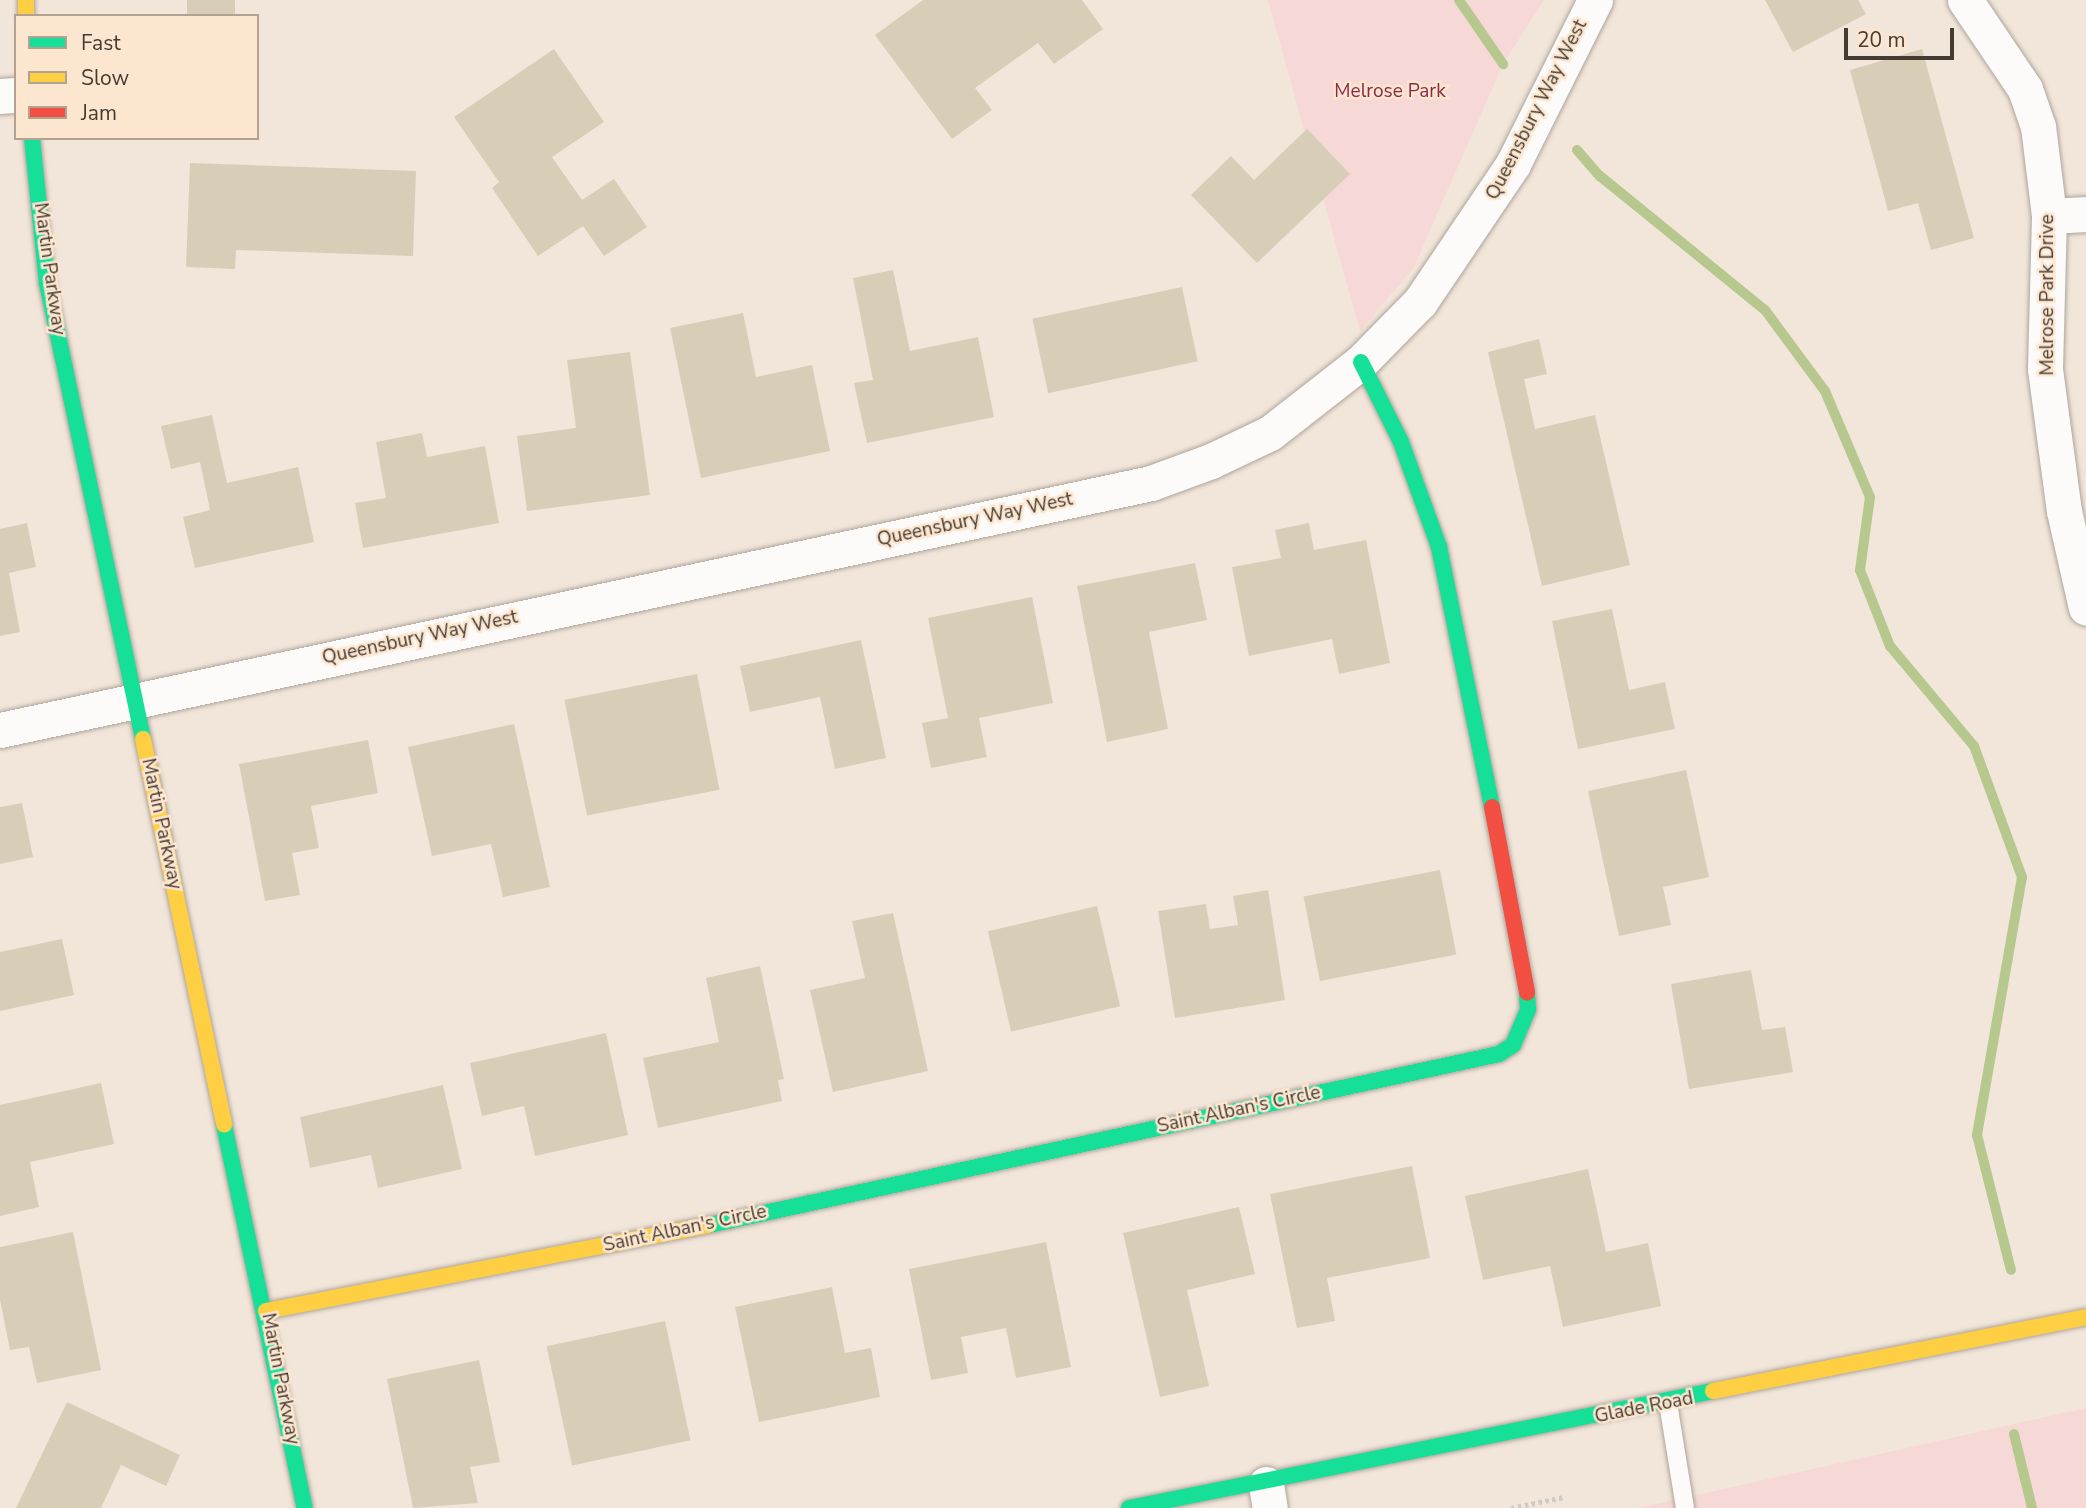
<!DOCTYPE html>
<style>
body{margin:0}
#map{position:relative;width:2086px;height:1508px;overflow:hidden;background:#f2e6da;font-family:"Nunito Sans",sans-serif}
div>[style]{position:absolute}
.green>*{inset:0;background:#f6d8d7}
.stream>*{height:10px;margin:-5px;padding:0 5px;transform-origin:5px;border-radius:5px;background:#b6c88e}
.building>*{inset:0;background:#d8ceb8;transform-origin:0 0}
.path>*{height:4.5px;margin-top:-2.25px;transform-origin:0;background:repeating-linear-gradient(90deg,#cfcbc6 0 3.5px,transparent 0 7px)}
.roads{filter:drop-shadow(0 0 2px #aea59c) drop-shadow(0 0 2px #aea59c)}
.lane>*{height:18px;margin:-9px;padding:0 9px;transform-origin:9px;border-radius:9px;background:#fdfbf9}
.street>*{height:35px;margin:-17.5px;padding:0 17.5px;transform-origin:17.5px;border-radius:17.5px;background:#fdfbf9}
.fast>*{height:16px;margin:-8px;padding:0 8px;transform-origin:8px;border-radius:8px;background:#16e098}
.slow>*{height:16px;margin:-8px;padding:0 8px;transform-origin:8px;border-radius:8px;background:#ffcf43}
.jam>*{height:16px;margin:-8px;padding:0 8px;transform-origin:8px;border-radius:8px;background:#f24e42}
span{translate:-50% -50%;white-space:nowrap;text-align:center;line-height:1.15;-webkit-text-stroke:5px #fde6d0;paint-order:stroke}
.park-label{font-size:19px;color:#8d2749}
.street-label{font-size:19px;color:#443b32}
.legend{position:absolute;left:14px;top:14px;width:245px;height:126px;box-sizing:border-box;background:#fde6d0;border:2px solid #b3a291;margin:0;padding:9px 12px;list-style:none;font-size:21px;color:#443b32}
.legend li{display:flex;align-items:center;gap:14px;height:35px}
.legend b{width:35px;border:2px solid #b3a291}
.scale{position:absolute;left:1844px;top:28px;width:110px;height:32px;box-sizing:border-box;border:4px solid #443b32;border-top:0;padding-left:9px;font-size:21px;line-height:24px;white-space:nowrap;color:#443b32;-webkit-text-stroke:5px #fde6d0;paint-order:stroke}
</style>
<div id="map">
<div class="green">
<i style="clip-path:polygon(1268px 0,1544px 0,1503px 64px,1413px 269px,1360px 331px)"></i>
<i style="clip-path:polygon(2086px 1408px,2086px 1508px,1638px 1508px,1683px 1498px)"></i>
</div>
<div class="stream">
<i style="left:1459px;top:0;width:78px;rotate:55.5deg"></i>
<i style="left:1577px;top:150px;width:35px;rotate:49deg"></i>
<i style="left:1600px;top:176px;width:213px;rotate:39.1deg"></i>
<i style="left:1765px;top:310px;width:101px;rotate:53.5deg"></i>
<i style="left:1825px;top:391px;width:115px;rotate:67deg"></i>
<i style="left:1870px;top:497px;width:74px;rotate:97.8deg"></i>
<i style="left:1860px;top:570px;width:82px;rotate:68.5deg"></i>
<i style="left:1890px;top:646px;width:131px;rotate:50deg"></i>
<i style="left:1974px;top:746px;width:140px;rotate:69.9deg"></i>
<i style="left:2022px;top:877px;width:262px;rotate:99.9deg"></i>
<i style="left:1977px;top:1135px;width:139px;rotate:75.9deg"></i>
<i style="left:2014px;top:1434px;width:76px;rotate:76.3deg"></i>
</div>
<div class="building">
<i style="left:187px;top:0;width:48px;height:16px"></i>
<i style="clip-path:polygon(923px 0,1082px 0,1103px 29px,1054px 64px,1038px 43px,975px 88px,992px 110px,952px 139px,875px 35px)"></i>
<i style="clip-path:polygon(1765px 0,1858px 0,1866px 14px,1793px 52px)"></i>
<i style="clip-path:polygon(554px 49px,604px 122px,552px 157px,582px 200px,614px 179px,647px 227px,604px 256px,583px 226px,538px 256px,492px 188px,499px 182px,454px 117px)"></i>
<i style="clip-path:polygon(1922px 49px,1974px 238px,1931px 250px,1918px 203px,1888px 211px,1850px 70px)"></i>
<i style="clip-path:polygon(1307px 129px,1350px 174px,1257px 263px,1191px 195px,1231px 156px,1254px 180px)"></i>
<i style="clip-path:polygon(190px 163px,416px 171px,413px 256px,236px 250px,235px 269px,186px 267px)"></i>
<i style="clip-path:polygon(893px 270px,910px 351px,978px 337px,994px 417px,867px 443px,854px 383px,873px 380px,853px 278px)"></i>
<i style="left:1182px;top:287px;width:76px;height:153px;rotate:78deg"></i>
<i style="clip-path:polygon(743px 313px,756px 377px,812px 365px,830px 451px,701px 478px,670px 328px)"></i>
<i style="clip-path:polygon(1539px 339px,1547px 374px,1524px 379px,1535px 429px,1595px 415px,1630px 565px,1542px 586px,1488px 352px)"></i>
<i style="clip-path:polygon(630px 352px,650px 495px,527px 511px,517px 436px,576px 428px,567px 360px)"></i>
<i style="clip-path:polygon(212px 415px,227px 483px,298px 467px,314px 542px,195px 568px,183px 517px,210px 510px,200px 462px,171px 469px,161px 426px)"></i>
<i style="clip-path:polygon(422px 433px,427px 457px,485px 446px,499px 523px,363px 548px,355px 503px,386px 498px,376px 442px)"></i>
<i style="clip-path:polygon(27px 523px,36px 567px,9px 573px,20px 632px,0 636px,0 529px)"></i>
<i style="clip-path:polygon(1309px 523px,1314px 550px,1366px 540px,1390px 663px,1339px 674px,1332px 639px,1249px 656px,1232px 567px,1281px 558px,1275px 530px)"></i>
<i style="clip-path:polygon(1195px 563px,1207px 620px,1149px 632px,1168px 729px,1107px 742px,1077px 586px)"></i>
<i style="clip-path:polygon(1032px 597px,1053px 703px,979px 718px,987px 757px,931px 768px,922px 723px,948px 718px,928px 618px)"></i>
<i style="clip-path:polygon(1612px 609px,1629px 690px,1665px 682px,1675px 729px,1578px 749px,1552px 621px)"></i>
<i style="clip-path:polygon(861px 640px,886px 758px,835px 769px,820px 697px,750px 712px,740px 666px)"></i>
<i style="left:697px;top:674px;width:118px;height:135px;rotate:79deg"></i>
<i style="clip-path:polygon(514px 724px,550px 887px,503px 897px,491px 844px,432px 856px,408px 747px)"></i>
<i style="clip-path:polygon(368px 740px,378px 793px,311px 806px,319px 848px,292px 853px,300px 895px,265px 901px,239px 764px)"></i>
<i style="clip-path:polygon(1686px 770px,1709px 877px,1663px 887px,1671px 925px,1619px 936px,1588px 791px)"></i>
<i style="clip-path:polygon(22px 803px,33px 857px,0 864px,0 807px)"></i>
<i style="left:1440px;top:870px;width:86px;height:139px;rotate:79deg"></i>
<i style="clip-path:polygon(1268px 890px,1285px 1000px,1175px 1018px,1158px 911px,1206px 904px,1210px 929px,1238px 925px,1233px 896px)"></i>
<i style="left:1097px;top:906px;width:103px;height:112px;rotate:77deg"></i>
<i style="clip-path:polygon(893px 913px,928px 1071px,833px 1092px,810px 990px,865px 978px,852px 921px)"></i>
<i style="clip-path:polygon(62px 939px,74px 995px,0 1011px,0 952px)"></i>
<i style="clip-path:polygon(760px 966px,784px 1079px,778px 1080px,782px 1101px,658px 1128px,643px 1058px,719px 1042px,706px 978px)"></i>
<i style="clip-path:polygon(1751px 970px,1762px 1030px,1785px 1027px,1793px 1072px,1689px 1089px,1671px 984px)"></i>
<i style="clip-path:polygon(606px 1033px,628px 1135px,535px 1156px,524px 1106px,482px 1116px,470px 1063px)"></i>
<i style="clip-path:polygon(101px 1083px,114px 1144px,30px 1162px,39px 1207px,0 1216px,0 1105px)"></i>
<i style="clip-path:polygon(443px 1085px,462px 1169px,378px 1188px,371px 1155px,310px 1168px,300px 1117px)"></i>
<i style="clip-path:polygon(1412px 1166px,1430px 1258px,1327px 1278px,1335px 1321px,1297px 1328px,1270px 1194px)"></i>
<i style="clip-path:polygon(1588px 1169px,1606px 1252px,1648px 1243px,1661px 1306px,1563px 1327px,1550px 1266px,1483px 1280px,1465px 1196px)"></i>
<i style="clip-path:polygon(1239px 1207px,1255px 1274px,1187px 1290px,1209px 1386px,1160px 1397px,1123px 1233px)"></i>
<i style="clip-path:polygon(73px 1232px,101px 1370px,37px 1383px,29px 1347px,10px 1350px,0 1300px,0 1247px)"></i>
<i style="clip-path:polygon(1046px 1242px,1071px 1367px,1016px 1378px,1006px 1328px,961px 1337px,968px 1373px,931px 1380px,909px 1269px)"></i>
<i style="clip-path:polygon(832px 1287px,845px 1353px,871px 1348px,880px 1397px,759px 1422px,735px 1307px)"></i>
<i style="left:665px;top:1321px;width:122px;height:121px;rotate:78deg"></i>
<i style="clip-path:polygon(479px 1360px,500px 1462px,470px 1467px,478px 1503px,413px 1508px,387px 1379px)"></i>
<i style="clip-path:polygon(67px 1402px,180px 1455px,166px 1486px,121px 1465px,101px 1508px,16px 1508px)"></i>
</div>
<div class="path">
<i style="left:1511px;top:1508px;width:54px;rotate:-11.7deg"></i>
</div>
<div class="roads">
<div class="lane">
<i style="left:1668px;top:1403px;width:106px;rotate:80.8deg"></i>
</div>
<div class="street">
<i style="left:1965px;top:0;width:107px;rotate:56deg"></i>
<i style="left:2025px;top:89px;width:39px;rotate:71deg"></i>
<i style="left:2038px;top:126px;width:91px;rotate:83deg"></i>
<i style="left:2049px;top:216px;width:153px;rotate:91.5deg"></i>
<i style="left:2045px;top:369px;width:143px;rotate:82.4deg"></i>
<i style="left:2064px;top:511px;width:99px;rotate:77.2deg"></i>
<i style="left:0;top:96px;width:16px;rotate:-4deg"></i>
<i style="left:2049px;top:216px;width:37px;rotate:-3deg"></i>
<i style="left:0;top:730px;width:1177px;rotate:-12.11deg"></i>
<i style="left:1151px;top:483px;width:64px;rotate:-20.1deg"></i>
<i style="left:1211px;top:461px;width:65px;rotate:-25.4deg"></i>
<i style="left:1270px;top:433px;width:115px;rotate:-38deg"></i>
<i style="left:1361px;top:362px;width:84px;rotate:-45.5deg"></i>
<i style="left:1420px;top:302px;width:166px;rotate:-56deg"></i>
<i style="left:1513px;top:164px;width:183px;rotate:-63.4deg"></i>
<i style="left:1266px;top:1484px;width:24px;rotate:81deg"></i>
</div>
<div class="fast">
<i style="left:32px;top:138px;width:146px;rotate:84.1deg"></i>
<i style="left:47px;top:283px;width:466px;rotate:78.1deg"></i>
<i style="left:1361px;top:362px;width:89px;rotate:63.4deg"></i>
<i style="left:1401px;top:442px;width:112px;rotate:70.1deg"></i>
<i style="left:1439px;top:547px;width:265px;rotate:78.5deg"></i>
<i style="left:224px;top:1125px;width:391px;rotate:78.1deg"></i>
<i style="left:709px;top:1225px;width:808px;rotate:-12.21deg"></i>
<i style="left:1499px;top:1054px;width:17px;rotate:-33deg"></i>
<i style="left:1513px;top:1045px;width:39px;rotate:-67deg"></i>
<i style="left:1528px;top:1009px;width:16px;rotate:-94deg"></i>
<i style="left:1129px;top:1508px;width:596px;rotate:-11.33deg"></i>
</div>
<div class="slow">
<i style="left:26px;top:0;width:16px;rotate:90deg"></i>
<i style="left:143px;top:739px;width:394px;rotate:78.1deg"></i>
<i style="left:266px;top:1311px;width:451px;rotate:-11deg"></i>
<i style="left:1713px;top:1391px;width:380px;rotate:-11.2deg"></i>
</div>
<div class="jam">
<i style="left:1492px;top:807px;width:189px;rotate:79.3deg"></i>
</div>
</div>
<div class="park-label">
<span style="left:1390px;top:92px">Melrose Park</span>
</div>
<div class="street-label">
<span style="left:1537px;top:110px;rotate:-63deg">Queensbury Way West</span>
<span style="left:49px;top:269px;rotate:82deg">Martin Parkway</span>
<span style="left:2048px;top:295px;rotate:-90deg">Melrose Park Drive</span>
<span style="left:975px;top:520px;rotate:-12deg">Queensbury Way West</span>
<span style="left:420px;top:638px;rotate:-12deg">Queensbury Way West</span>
<span style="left:161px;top:824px;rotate:78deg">Martin Parkway</span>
<span style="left:1239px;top:1110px;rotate:-12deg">Saint Alban's Circle</span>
<span style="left:685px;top:1229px;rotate:-12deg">Saint Alban's Circle</span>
<span style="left:280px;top:1379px;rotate:79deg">Martin Parkway</span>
<span style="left:1644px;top:1408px;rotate:-11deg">Glade Road</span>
</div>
<ul class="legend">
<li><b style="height:9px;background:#16e098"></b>Fast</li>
<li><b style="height:9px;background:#ffcf43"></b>Slow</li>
<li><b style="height:9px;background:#f24e42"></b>Jam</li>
</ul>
<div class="scale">20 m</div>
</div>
